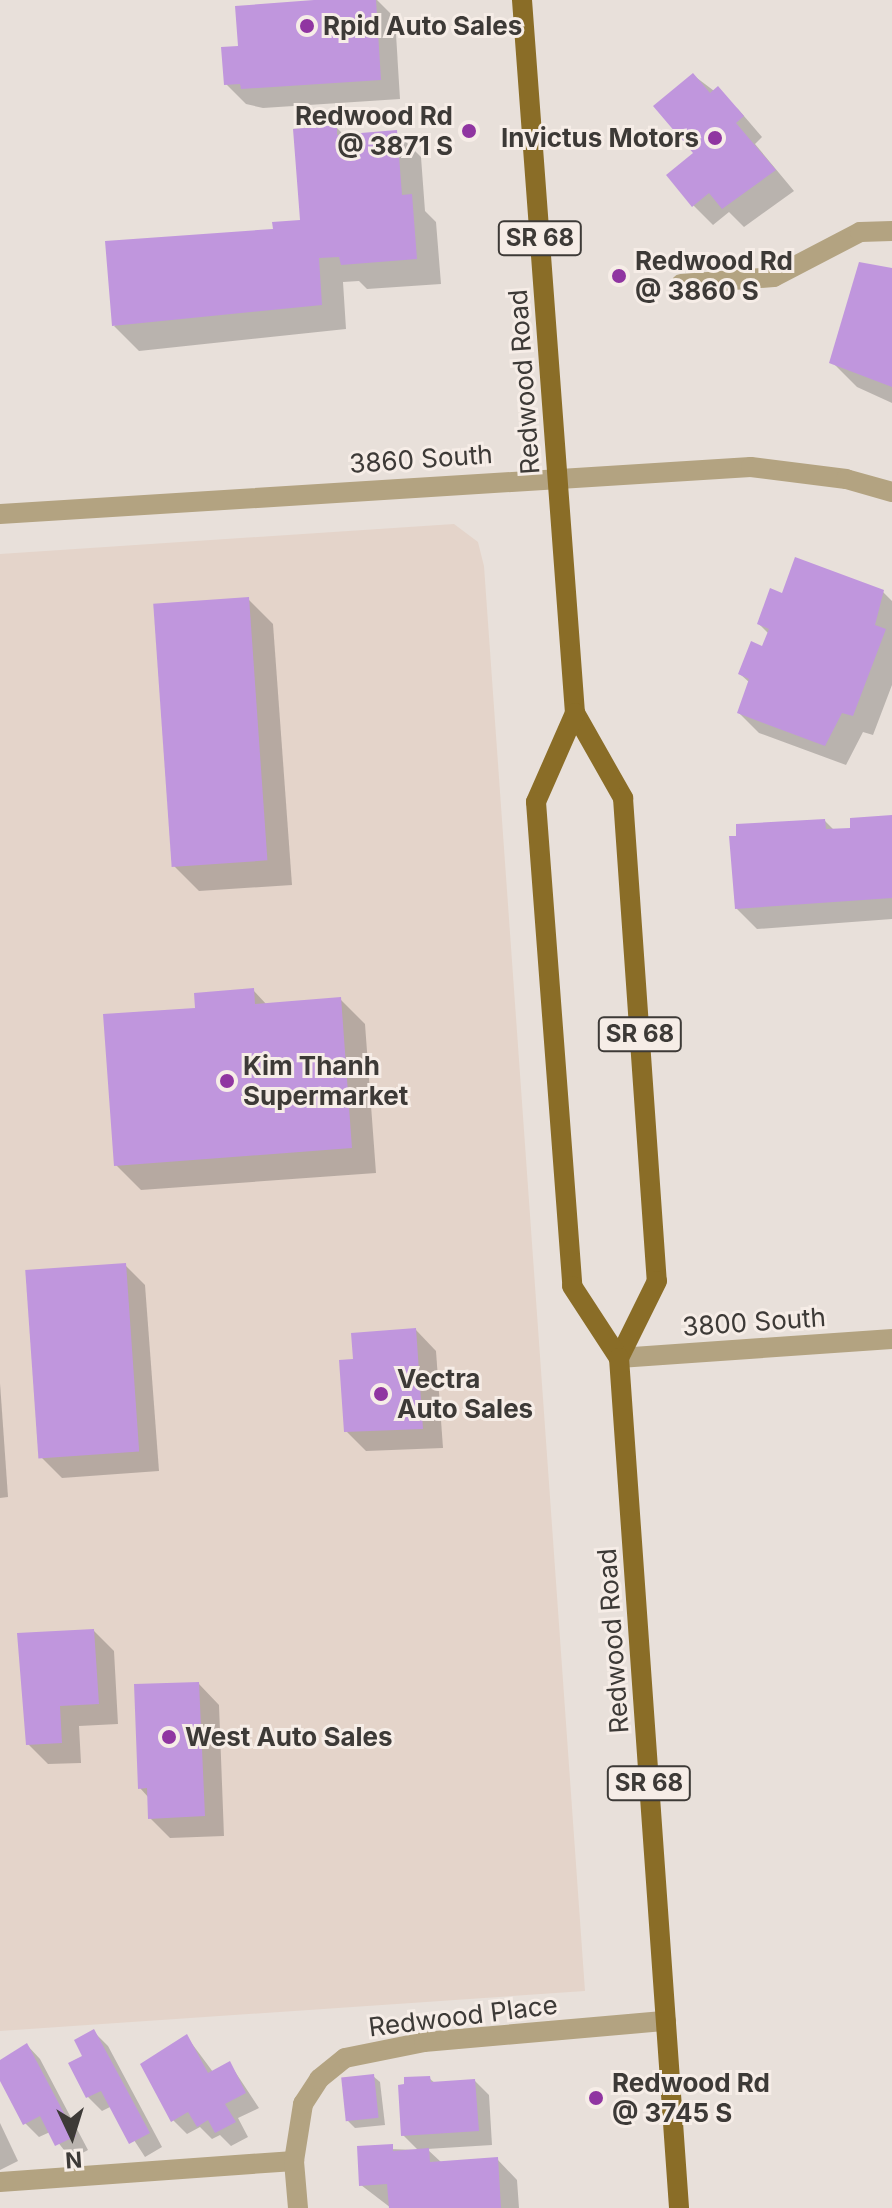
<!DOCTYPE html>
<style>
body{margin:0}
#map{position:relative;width:892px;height:2208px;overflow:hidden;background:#e8e0da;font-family:Inter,sans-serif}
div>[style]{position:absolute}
.built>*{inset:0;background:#e4d4ca}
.shadow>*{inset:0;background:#0003}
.building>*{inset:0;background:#c096dd;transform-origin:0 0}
.minor>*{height:20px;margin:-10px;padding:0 10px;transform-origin:10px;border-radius:10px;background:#b3a381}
.major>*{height:20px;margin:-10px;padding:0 10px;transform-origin:10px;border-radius:10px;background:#8a6d27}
.dots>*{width:22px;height:22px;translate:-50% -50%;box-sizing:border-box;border:4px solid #f6ede7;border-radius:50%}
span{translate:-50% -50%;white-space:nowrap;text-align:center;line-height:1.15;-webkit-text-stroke:6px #f6ede7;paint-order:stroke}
.shield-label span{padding:2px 6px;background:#f6ede7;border:2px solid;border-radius:6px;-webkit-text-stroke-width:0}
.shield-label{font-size:24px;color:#3d3a37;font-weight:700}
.poi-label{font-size:26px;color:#3d3a37;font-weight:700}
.left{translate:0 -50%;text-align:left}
.right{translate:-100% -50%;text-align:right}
.street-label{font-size:26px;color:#3d3a37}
.north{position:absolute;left:32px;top:2096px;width:80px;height:80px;-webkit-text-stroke:6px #f6ede7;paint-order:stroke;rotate:176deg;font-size:22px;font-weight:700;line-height:32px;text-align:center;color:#3d3a37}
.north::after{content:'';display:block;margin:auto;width:28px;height:36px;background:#3d3a37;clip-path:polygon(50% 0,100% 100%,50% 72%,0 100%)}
</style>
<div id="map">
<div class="built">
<i style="clip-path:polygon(454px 524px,478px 542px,484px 566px,585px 1991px,0 2031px,0 554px)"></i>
</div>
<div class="shadow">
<i style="clip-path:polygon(343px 0,377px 0,395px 18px,400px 99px,263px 108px,246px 104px,226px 84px,240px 48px)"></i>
<i style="clip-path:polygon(693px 75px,738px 109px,762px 137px,755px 144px,794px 191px,744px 227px,729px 212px,713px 225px,693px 205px)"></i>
<i style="clip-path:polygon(336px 127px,345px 136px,396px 132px,421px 157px,425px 211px,436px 222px,441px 284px,367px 289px,359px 281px,343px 282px,346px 329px,139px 351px,114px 326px,275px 231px,302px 221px)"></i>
<i style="clip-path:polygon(892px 273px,892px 403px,857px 387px,832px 362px)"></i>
<i style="clip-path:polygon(883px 592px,892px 601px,892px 685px,873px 735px,863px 732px,846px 765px,759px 733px,739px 713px,750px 683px,740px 674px,763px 648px,769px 634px,759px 624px)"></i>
<i style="clip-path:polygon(248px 599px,273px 624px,292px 885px,199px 891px,174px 866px)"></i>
<i style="clip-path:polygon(892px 817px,892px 919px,757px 929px,737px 909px,739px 837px,825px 821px,835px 831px,852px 830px)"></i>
<i style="clip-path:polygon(253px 990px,267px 1005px,340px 999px,365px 1024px,376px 1173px,141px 1190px,116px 1165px,197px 1010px)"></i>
<i style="clip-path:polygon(125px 1265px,145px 1285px,159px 1471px,62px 1478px,42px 1458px)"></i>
<i style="clip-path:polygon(416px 1330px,436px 1351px,443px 1448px,366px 1451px,346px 1431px,355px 1361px)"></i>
<i style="clip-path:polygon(0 1383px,8px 1497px,0 1498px)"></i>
<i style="clip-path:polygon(94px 1631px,114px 1651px,118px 1724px,79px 1726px,81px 1763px,48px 1764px,28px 1744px)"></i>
<i style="clip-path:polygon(199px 1684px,219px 1705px,224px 1836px,170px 1838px,150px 1818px,149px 1798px,140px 1788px)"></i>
<i style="clip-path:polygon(94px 2032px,108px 2046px,162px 2147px,145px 2157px,112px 2106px,102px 2111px,88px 2097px,71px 2064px,85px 2057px)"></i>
<i style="clip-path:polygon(187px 2037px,213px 2072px,230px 2064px,259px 2108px,238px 2118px,248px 2137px,231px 2146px,220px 2135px,212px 2139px,200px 2127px,187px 2134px,173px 2120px)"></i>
<i style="clip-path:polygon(27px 2045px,40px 2059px,88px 2150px,71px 2159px,50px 2132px,39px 2137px,25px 2123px,0 2077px,0 2061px)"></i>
<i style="clip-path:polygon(373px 2076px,380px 2082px,385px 2125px,355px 2128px,348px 2121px)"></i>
<i style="clip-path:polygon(429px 2078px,436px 2084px,475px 2081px,489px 2095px,492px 2145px,427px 2149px,442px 2163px,497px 2159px,517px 2180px,519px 2208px,391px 2208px,361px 2185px,359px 2148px,418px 2150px,403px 2135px)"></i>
<i style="clip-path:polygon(0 2123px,18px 2161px,0 2170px)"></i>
</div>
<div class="building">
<i style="clip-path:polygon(314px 0,376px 0,381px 80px,241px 89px,240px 84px,224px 85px,221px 47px,238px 46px,235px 6px)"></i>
<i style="clip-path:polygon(693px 73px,710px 93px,718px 86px,744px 116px,736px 123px,776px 170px,722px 209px,709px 193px,692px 207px,666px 175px,693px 153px,653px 106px)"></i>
<i style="clip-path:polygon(337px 125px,337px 135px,397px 130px,402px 195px,412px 194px,417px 259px,341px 265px,339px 257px,319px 258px,322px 305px,112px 326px,105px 241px,273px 229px,272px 222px,300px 220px,293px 129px)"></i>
<i style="clip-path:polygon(859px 262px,892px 268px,892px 387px,829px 363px)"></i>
<i style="clip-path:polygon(795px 557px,884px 590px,875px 625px,886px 629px,853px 716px,842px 713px,825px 746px,737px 713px,749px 679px,738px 674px,751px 641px,762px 646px,769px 629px,757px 624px,770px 588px,782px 593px)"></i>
<i style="left:249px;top:597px;width:264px;height:96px;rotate:86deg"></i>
<i style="clip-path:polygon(892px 815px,892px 898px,735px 909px,729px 836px,736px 836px,736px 824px,825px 819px,826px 829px,850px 828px,850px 818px)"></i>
<i style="clip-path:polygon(254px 988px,255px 1004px,341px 997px,352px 1148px,114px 1166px,103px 1014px,195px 1008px,194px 993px)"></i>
<i style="left:126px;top:1263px;width:189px;height:101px;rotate:86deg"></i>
<i style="clip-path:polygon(416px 1328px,423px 1429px,344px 1432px,339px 1360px,353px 1359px,351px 1333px)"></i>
<i style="clip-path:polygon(94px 1629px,99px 1704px,60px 1706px,62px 1743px,26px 1745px,17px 1633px)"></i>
<i style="clip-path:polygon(199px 1682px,205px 1816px,148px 1819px,147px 1788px,138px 1789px,134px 1684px)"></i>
<i style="clip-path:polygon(94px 2029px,150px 2133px,129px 2144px,101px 2091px,86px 2098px,68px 2063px,82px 2056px,74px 2040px)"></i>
<i style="clip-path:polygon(187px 2034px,208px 2073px,230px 2061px,246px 2093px,225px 2104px,236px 2122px,215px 2133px,208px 2120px,197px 2127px,188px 2112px,171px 2122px,140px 2064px)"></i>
<i style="clip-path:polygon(27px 2043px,76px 2136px,55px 2146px,40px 2116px,23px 2125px,0 2081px,0 2060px)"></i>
<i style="left:374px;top:2074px;width:44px;height:33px;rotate:84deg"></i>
<i style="clip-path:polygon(430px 2076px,431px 2082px,475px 2079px,479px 2131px,401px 2136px,398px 2085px,404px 2084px,404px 2077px)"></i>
<i style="clip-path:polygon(393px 2144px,393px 2151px,429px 2148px,430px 2162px,498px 2157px,501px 2208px,389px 2208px,387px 2184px,359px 2186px,357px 2146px)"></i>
</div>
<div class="minor">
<i style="left:681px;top:284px;width:93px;rotate:-4.3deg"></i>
<i style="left:774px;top:277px;width:97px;rotate:-27.6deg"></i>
<i style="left:860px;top:232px;width:32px;rotate:-2deg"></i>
<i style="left:0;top:514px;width:752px;rotate:-3.58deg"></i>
<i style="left:751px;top:467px;width:96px;rotate:7.2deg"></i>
<i style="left:846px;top:479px;width:48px;rotate:15.8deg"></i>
<i style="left:619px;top:1358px;width:274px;rotate:-4deg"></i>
<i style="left:0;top:2182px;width:295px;rotate:-4.1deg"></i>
<i style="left:298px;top:2208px;width:47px;rotate:-94.9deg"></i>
<i style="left:294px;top:2161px;width:58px;rotate:-81deg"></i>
<i style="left:303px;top:2104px;width:30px;rotate:-57deg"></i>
<i style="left:319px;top:2079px;width:33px;rotate:-39deg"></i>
<i style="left:345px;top:2058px;width:81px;rotate:-11.4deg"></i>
<i style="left:424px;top:2042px;width:243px;rotate:-5deg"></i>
</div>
<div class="major">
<i style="left:522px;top:0;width:715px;rotate:85.75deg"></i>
<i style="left:575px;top:713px;width:98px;rotate:60.5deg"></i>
<i style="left:623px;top:798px;width:484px;rotate:86deg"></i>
<i style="left:657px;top:1281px;width:86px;rotate:116.3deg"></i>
<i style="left:575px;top:713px;width:97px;rotate:113.7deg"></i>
<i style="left:536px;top:802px;width:485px;rotate:85.7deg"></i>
<i style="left:572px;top:1286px;width:86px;rotate:56.9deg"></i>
<i style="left:619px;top:1358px;width:852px;rotate:85.96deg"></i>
</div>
<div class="dots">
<i style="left:307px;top:26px;background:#9035a1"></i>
<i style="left:469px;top:131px;background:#9035a1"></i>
<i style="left:715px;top:138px;background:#9035a1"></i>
<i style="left:619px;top:276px;background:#9035a1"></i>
<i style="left:227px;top:1081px;background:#9035a1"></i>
<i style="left:381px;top:1394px;background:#9035a1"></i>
<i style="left:169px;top:1737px;background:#9035a1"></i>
<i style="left:596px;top:2098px;background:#9035a1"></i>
</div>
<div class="shield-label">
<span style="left:540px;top:238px">SR 68</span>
<span style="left:640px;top:1034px">SR 68</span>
<span style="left:649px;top:1783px">SR 68</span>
</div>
<div class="poi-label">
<span class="left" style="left:323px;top:26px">Rpid Auto Sales</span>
<span class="right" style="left:453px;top:131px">Redwood Rd<br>@ 3871 S</span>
<span class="right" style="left:699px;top:138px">Invictus Motors</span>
<span class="left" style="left:635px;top:276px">Redwood Rd<br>@ 3860 S</span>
<span class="left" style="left:243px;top:1081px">Kim Thanh<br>Supermarket</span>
<span class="left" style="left:397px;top:1394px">Vectra<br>Auto Sales</span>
<span class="left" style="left:185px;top:1737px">West Auto Sales</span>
<span class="left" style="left:612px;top:2098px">Redwood Rd<br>@ 3745 S</span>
</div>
<div class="street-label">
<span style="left:524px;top:382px;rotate:-94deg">Redwood Road</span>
<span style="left:421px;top:459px;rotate:-4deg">3860 South</span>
<span style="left:754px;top:1322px;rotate:-4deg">3800 South</span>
<span style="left:613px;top:1641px;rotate:-94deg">Redwood Road</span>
<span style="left:463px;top:2016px;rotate:-7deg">Redwood Place</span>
</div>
<div class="north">N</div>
</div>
